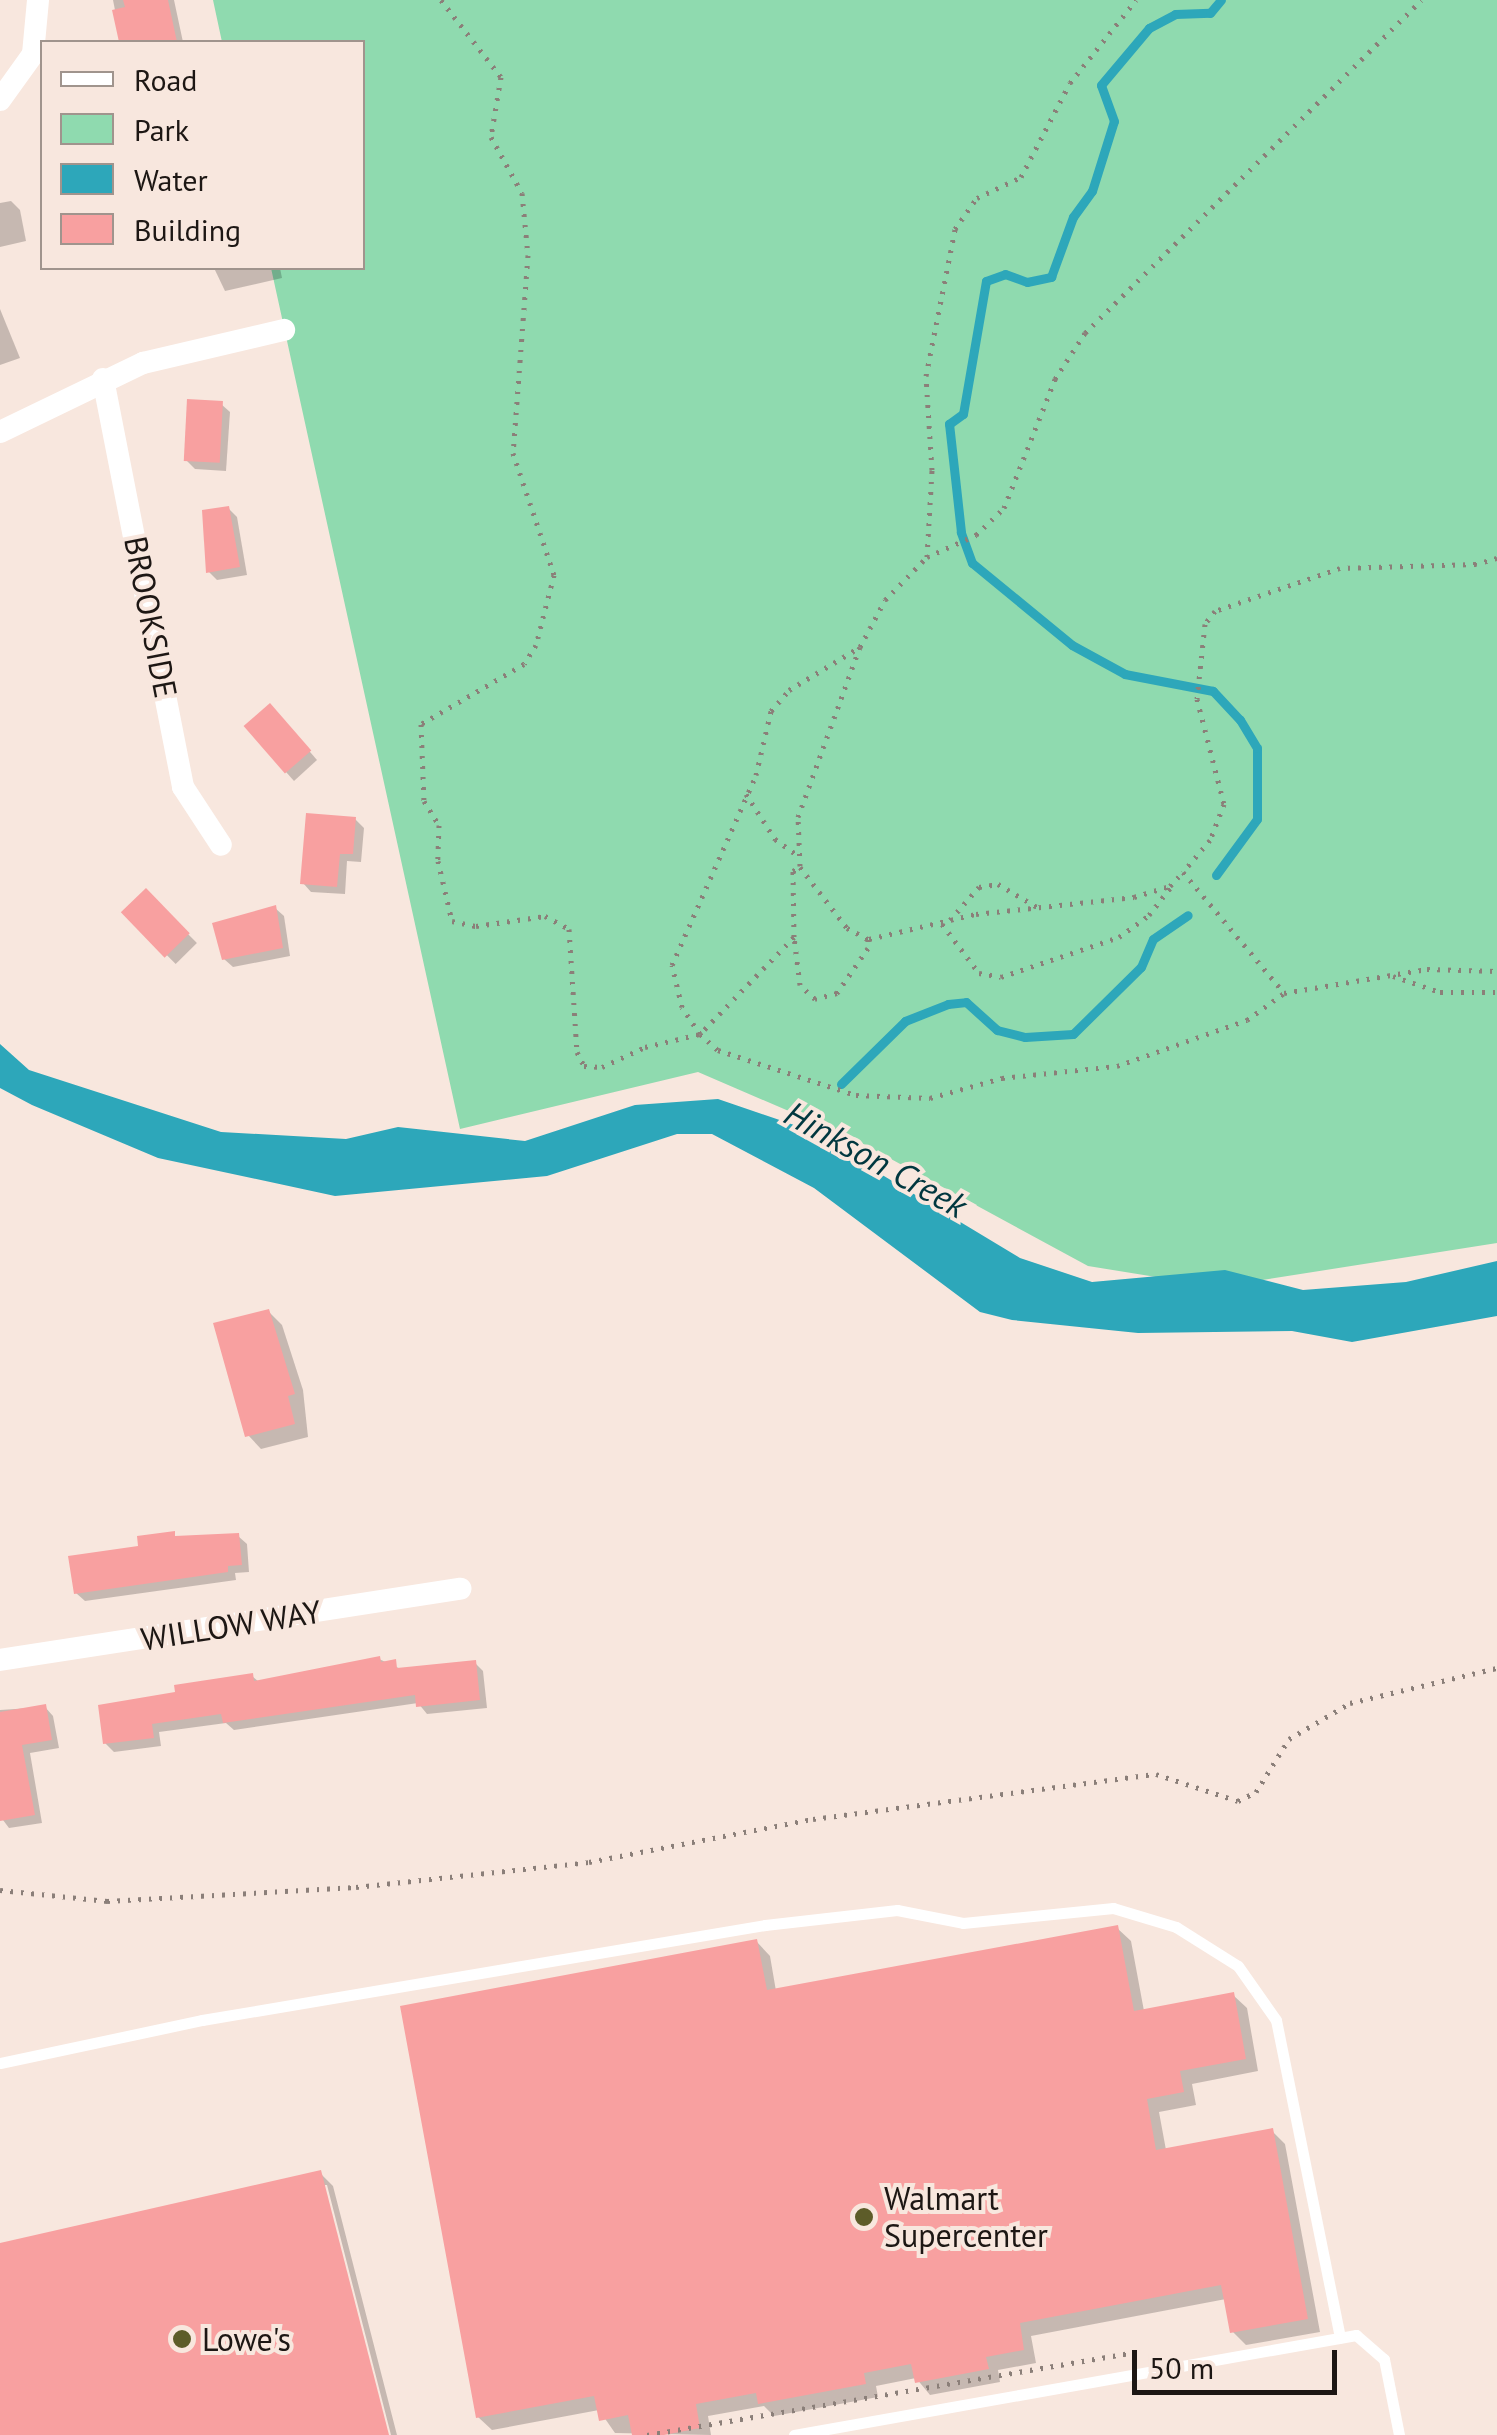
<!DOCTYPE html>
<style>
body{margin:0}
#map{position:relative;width:1497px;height:2435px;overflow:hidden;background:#f8e7de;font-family:"PT Sans",sans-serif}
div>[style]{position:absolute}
.green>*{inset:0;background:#8fdaaf}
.water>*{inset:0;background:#2da7ba}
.shadow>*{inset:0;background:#0003;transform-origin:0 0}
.stream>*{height:9px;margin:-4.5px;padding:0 4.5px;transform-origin:4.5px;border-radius:4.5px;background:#2da7ba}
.building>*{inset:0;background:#f8a0a0;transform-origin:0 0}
.path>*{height:5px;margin-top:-2.5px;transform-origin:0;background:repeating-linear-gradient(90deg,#8b7f79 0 2.5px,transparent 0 10.5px)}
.lane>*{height:11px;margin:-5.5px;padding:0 5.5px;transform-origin:5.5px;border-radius:5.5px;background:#fff}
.street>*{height:22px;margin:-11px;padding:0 11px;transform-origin:11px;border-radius:11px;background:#fff}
.dots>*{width:28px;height:28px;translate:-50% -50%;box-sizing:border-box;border:5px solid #f8e7de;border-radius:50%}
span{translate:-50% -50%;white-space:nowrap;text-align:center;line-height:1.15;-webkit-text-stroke:8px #f8e7de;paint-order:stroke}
.street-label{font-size:32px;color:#1d1714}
.poi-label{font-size:32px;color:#1d1714}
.left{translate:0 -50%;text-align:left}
.water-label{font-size:35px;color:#00373f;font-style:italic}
.legend{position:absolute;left:40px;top:40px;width:325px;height:230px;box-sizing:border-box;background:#f8e7de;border:2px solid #a0948d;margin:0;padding:12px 18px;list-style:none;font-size:30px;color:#1d1714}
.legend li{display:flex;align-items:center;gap:20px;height:50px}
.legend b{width:50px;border:2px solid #a0948d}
.scale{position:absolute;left:1132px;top:2350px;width:205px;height:45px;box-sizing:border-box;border:5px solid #1d1714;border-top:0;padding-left:12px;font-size:30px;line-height:35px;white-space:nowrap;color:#1d1714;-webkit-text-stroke:8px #f8e7de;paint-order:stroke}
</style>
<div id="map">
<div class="green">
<i style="clip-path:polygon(213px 0,1497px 0,1497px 1243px,1218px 1287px,1088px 1266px,856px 1140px,698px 1072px,460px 1129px,271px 268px,362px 268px,362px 42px,222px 42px)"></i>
</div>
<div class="water">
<i style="clip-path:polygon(0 1044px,29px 1070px,221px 1132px,346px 1139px,398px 1127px,525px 1141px,635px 1105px,718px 1099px,806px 1129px,1020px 1258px,1092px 1282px,1225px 1270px,1303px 1290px,1406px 1282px,1497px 1261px,1497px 1316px,1352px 1342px,1292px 1331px,1138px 1333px,1012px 1320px,980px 1312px,814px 1188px,712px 1134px,677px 1134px,547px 1176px,335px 1196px,158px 1158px,32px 1105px,0 1088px)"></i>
</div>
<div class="shadow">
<i style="clip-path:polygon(113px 0,174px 0,183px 42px,147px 42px,146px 36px,119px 31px)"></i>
<i style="clip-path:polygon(11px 201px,20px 210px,26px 241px,0 247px,0 203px)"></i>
<i style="clip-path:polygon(214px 268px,280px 268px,282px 278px,225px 291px)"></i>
<i style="clip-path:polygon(0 309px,20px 358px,0 365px)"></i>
<i style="clip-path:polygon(221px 404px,230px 412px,226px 471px,195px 469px,186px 460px)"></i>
<i style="clip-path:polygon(228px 508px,237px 517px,247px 575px,217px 580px,209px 572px)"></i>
<i style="clip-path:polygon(278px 715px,317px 760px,294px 781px,286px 772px)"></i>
<i style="clip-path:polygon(355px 819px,364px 828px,361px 862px,347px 861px,345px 894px,311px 892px,303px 883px)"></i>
<i style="left:146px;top:892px;width:72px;height:30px;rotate:45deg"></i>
<i style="clip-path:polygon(275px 908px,284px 916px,290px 956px,233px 967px,224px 959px)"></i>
<i style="clip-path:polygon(269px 1312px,282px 1325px,303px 1390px,308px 1437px,261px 1449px,248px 1435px)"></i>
<i style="clip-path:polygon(238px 1536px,247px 1544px,249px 1572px,235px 1573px,236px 1580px,85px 1601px,76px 1593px)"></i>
<i style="clip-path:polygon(379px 1659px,403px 1670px,475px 1663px,483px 1671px,487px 1708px,427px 1714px,418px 1703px,234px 1730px,226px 1723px,159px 1732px,161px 1746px,114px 1752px,105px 1743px,252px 1676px,259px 1682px)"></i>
<i style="clip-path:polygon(45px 1707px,53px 1716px,59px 1748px,30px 1753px,42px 1823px,9px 1828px,0 1816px,0 1710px)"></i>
<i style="clip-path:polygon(1117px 1928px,1131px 1941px,1144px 2011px,1233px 1995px,1247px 2008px,1258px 2071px,1192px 2084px,1196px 2105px,1159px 2112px,1166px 2150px,1272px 2131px,1285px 2144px,1320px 2332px,1246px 2345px,1233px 2332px,1226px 2299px,1031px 2336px,1036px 2363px,998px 2370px,1000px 2382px,930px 2395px,916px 2378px,876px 2386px,878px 2397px,774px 2416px,764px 2406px,708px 2416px,711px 2435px,615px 2433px,599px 2410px,492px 2430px,478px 2417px,757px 1942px,770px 1956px,776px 1991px)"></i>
<i style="clip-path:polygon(320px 2173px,333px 2186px,397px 2435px,391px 2435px,327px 2185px,322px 2185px,386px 2435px,0 2435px,0 2245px)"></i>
</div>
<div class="stream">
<i style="left:1216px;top:875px;width:69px;rotate:-53.8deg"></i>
<i style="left:1257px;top:819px;width:71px;rotate:-90deg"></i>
<i style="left:1257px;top:748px;width:33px;rotate:-121deg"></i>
<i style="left:1240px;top:720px;width:40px;rotate:-133deg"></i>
<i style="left:1213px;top:691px;width:90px;rotate:-169.1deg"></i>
<i style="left:1125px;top:674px;width:60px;rotate:-151.3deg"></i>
<i style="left:1072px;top:645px;width:129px;rotate:-140.6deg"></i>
<i style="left:972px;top:563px;width:33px;rotate:-110deg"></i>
<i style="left:961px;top:532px;width:109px;rotate:-96.3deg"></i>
<i style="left:949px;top:424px;width:17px;rotate:-36deg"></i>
<i style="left:963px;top:414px;width:135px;rotate:-80.2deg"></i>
<i style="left:986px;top:281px;width:20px;rotate:-20deg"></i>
<i style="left:1005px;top:274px;width:23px;rotate:20deg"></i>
<i style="left:1027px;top:282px;width:25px;rotate:-12deg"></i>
<i style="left:1051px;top:277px;width:64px;rotate:-69.9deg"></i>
<i style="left:1073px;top:217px;width:32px;rotate:-54deg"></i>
<i style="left:1092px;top:191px;width:73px;rotate:-72.6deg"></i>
<i style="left:1114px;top:121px;width:38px;rotate:-110deg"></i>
<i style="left:1101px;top:85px;width:75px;rotate:-49.9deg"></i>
<i style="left:1149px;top:28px;width:30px;rotate:-28deg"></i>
<i style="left:1175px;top:14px;width:35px;rotate:-2deg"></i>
<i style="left:1210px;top:13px;width:17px;rotate:-50deg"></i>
<i style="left:841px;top:1084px;width:90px;rotate:-44.5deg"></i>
<i style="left:905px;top:1021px;width:46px;rotate:-21.6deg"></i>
<i style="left:948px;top:1004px;width:18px;rotate:-6deg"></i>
<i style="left:966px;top:1002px;width:42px;rotate:42.1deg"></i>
<i style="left:997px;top:1030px;width:29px;rotate:14deg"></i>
<i style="left:1025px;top:1037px;width:48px;rotate:-3.6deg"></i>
<i style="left:1073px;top:1034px;width:95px;rotate:-44.6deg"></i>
<i style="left:1141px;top:967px;width:30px;rotate:-67deg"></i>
<i style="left:1153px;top:939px;width:42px;rotate:-34.4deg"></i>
</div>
<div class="building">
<i style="clip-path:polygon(123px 0,168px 0,177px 42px,119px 42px,112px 10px,125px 7px)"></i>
<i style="left:187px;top:399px;width:36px;height:62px;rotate:3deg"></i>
<i style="clip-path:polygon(229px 506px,240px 567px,206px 573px,202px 510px)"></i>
<i style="left:270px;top:703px;width:63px;height:35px;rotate:49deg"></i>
<i style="clip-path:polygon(306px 813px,356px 817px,353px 854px,340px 854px,337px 887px,300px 884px)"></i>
<i style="left:146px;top:888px;width:63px;height:35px;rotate:46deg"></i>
<i style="clip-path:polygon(276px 905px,283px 948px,222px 960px,212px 923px)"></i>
<i style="clip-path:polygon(269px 1309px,295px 1394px,288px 1396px,295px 1424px,245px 1437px,213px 1323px)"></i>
<i style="clip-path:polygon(175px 1531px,175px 1536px,239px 1533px,242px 1565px,228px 1566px,228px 1572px,74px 1594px,68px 1556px,138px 1546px,137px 1536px)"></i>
<i style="clip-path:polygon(380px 1656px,381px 1662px,396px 1659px,397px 1668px,476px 1660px,480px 1700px,416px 1707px,415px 1695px,223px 1723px,221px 1714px,152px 1724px,154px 1738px,103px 1744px,98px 1705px,175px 1692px,174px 1685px,253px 1673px,254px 1681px)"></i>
<i style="clip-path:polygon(46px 1704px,52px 1740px,22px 1745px,35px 1815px,0 1821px,0 1712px)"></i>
<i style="clip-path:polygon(1118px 1925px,1134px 2011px,1234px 1992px,1246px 2059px,1180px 2071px,1184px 2092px,1147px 2099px,1156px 2150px,1273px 2128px,1308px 2319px,1230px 2333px,1221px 2285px,1020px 2323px,1024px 2350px,986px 2357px,989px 2369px,915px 2383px,911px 2364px,864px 2373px,866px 2384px,758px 2404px,756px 2393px,696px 2404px,700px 2428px,664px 2435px,632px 2435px,628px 2415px,599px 2421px,594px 2396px,476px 2418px,400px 2006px,757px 1939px,767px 1990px)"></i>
<i style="clip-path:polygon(321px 2170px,389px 2435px,0 2435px,0 2243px)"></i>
</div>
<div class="path">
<i style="left:441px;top:0;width:98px;rotate:52.1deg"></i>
<i style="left:501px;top:77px;width:61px;rotate:99.5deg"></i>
<i style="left:491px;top:137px;width:64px;rotate:61deg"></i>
<i style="left:522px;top:193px;width:62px;rotate:84.5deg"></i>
<i style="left:528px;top:255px;width:199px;rotate:94.3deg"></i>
<i style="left:513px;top:453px;width:129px;rotate:71.4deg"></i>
<i style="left:554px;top:575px;width:72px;rotate:104.4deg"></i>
<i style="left:536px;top:645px;width:22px;rotate:122deg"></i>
<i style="left:524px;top:664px;width:119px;rotate:149.8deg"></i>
<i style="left:421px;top:724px;width:77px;rotate:87.8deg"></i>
<i style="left:424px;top:801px;width:28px;rotate:58deg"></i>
<i style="left:439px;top:825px;width:36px;rotate:92deg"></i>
<i style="left:438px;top:861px;width:62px;rotate:76.9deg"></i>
<i style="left:452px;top:921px;width:25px;rotate:12deg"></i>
<i style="left:476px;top:926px;width:70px;rotate:-8.2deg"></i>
<i style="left:545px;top:916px;width:27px;rotate:28deg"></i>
<i style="left:569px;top:929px;width:123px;rotate:86.3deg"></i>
<i style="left:577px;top:1052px;width:16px;rotate:63deg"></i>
<i style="left:584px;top:1066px;width:18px;rotate:3deg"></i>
<i style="left:602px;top:1067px;width:47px;rotate:-24.9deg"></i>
<i style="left:645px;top:1047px;width:57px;rotate:-13.3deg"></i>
<i style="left:700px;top:1034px;width:32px;rotate:-124deg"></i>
<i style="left:682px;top:1007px;width:43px;rotate:-103.4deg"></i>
<i style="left:672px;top:965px;width:208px;rotate:-66.1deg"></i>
<i style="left:756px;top:775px;width:66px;rotate:-76.8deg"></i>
<i style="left:771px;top:711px;width:28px;rotate:-49deg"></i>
<i style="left:789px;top:690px;width:83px;rotate:-31.2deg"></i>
<i style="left:927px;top:557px;width:54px;rotate:-24.2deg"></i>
<i style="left:976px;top:535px;width:39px;rotate:-44deg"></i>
<i style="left:1004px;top:508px;width:139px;rotate:-68.4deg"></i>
<i style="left:1055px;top:379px;width:55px;rotate:-56.9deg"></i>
<i style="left:1085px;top:333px;width:473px;rotate:-44.7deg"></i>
<i style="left:1497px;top:558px;width:22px;rotate:164deg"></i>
<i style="left:1476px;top:564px;width:136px;rotate:178.3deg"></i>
<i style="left:1340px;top:568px;width:132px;rotate:161deg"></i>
<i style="left:1215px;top:611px;width:16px;rotate:128deg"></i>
<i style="left:1205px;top:624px;width:75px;rotate:96.1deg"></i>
<i style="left:1197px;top:699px;width:108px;rotate:75.6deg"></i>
<i style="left:1224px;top:804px;width:39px;rotate:111deg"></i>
<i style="left:1210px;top:840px;width:42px;rotate:130.2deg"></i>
<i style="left:1183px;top:872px;width:158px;rotate:50.1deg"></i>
<i style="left:1284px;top:993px;width:145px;rotate:-9.5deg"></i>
<i style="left:1427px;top:969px;width:70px;rotate:1.6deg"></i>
<i style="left:746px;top:794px;width:54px;rotate:57.2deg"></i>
<i style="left:775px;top:839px;width:27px;rotate:36deg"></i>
<i style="left:800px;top:866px;width:49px;rotate:-92.3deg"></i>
<i style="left:798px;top:817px;width:181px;rotate:-70deg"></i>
<i style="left:860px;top:647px;width:53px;rotate:-62deg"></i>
<i style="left:885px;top:600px;width:60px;rotate:-45.7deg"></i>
<i style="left:927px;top:557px;width:87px;rotate:-86.7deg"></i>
<i style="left:932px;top:470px;width:94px;rotate:-93.7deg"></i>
<i style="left:926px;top:376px;width:150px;rotate:-78.8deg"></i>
<i style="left:955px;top:229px;width:38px;rotate:-55deg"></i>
<i style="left:977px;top:198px;width:49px;rotate:-25.5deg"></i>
<i style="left:1021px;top:177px;width:106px;rotate:-62.5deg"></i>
<i style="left:1070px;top:83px;width:106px;rotate:-51.5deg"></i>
<i style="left:950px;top:920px;width:44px;rotate:-48.7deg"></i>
<i style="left:979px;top:887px;width:19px;rotate:-9deg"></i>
<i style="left:998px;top:884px;width:45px;rotate:30.5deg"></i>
<i style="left:942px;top:924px;width:61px;rotate:52.9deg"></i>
<i style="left:979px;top:973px;width:22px;rotate:10deg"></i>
<i style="left:1001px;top:977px;width:125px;rotate:-18.7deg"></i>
<i style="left:1119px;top:937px;width:37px;rotate:-36deg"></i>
<i style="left:1149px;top:915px;width:37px;rotate:-52deg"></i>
<i style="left:794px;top:937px;width:66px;rotate:-90.9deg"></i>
<i style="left:793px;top:871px;width:8px;rotate:-30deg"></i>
<i style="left:800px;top:867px;width:77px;rotate:52.4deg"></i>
<i style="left:847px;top:928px;width:24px;rotate:28deg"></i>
<i style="left:868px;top:939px;width:9px;rotate:90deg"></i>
<i style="left:868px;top:948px;width:55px;rotate:124.6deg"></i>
<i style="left:837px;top:993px;width:23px;rotate:165deg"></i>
<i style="left:815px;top:999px;width:21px;rotate:-137deg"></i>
<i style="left:800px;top:985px;width:48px;rotate:-97.1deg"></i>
<i style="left:794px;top:937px;width:135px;rotate:134.1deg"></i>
<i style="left:700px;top:1034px;width:24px;rotate:42deg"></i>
<i style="left:718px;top:1050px;width:145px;rotate:18.1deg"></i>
<i style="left:856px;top:1095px;width:74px;rotate:2.3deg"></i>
<i style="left:930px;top:1098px;width:75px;rotate:-15.5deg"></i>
<i style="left:1002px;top:1078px;width:116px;rotate:-6deg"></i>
<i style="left:1117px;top:1066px;width:138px;rotate:-19.5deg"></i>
<i style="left:1247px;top:1020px;width:46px;rotate:-36.1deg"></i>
<i style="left:869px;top:939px;width:110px;rotate:-13.2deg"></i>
<i style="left:976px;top:914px;width:159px;rotate:-6.1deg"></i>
<i style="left:1134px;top:897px;width:38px;rotate:-17deg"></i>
<i style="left:1170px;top:886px;width:19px;rotate:-47deg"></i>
<i style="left:1393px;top:976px;width:50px;rotate:18.8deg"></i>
<i style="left:1440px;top:992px;width:57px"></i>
<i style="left:0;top:1890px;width:108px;rotate:5.9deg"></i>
<i style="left:107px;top:1901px;width:249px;rotate:-3.2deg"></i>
<i style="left:356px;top:1887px;width:234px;rotate:-6.1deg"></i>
<i style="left:589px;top:1862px;width:228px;rotate:-10.9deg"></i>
<i style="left:813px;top:1819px;width:346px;rotate:-7.5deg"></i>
<i style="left:1156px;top:1774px;width:86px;rotate:18.2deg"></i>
<i style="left:1238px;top:1801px;width:20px;rotate:-27deg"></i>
<i style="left:1256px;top:1792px;width:62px;rotate:-58.1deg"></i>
<i style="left:1289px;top:1739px;width:71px;rotate:-30.5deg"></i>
<i style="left:1350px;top:1703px;width:151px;rotate:-13.4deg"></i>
<i style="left:647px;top:2435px;width:502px;rotate:-9.63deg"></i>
</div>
<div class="lane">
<i style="left:0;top:2063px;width:207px;rotate:-12deg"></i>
<i style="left:202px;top:2020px;width:571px;rotate:-9.58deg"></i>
<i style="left:765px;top:1925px;width:133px;rotate:-6.5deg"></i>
<i style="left:897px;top:1910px;width:67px;rotate:11.1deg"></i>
<i style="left:963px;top:1923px;width:151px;rotate:-5.7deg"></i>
<i style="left:1113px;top:1908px;width:66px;rotate:16.8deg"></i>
<i style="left:1176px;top:1927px;width:73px;rotate:32.2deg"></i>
<i style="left:1238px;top:1966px;width:66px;rotate:54.9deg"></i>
<i style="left:1276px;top:2020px;width:324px;rotate:78.6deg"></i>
<i style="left:794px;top:2435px;width:571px;rotate:-10.09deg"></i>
<i style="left:1356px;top:2335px;width:37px;rotate:41deg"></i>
<i style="left:1384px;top:2359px;width:77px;rotate:78.8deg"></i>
</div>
<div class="street">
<i style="left:0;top:100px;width:57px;rotate:-54.3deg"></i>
<i style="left:33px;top:54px;width:54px;rotate:-84.7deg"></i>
<i style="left:103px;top:379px;width:416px;rotate:78.9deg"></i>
<i style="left:183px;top:787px;width:69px;rotate:56.8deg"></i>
<i style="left:0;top:432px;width:159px;rotate:-25.8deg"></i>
<i style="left:143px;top:363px;width:145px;rotate:-13.2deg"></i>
<i style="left:0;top:1660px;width:466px;rotate:-8.8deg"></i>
</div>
<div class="dots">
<i style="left:864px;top:2217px;background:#5d5c29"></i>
<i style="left:182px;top:2339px;background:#5d5c29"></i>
</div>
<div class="street-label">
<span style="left:151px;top:617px;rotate:79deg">BROOKSIDE</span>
<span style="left:231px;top:1625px;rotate:-9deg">WILLOW WAY</span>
</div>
<div class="poi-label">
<span class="left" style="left:884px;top:2217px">Walmart<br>Supercenter</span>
<span class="left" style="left:202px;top:2339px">Lowe's</span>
</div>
<div class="water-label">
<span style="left:876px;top:1159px;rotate:29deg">Hinkson Creek</span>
</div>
<ul class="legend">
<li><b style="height:12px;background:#fff"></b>Road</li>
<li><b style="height:28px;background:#8fdaaf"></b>Park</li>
<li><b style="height:28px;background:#2da7ba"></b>Water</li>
<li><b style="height:28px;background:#f8a0a0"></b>Building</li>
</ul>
<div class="scale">50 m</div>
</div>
